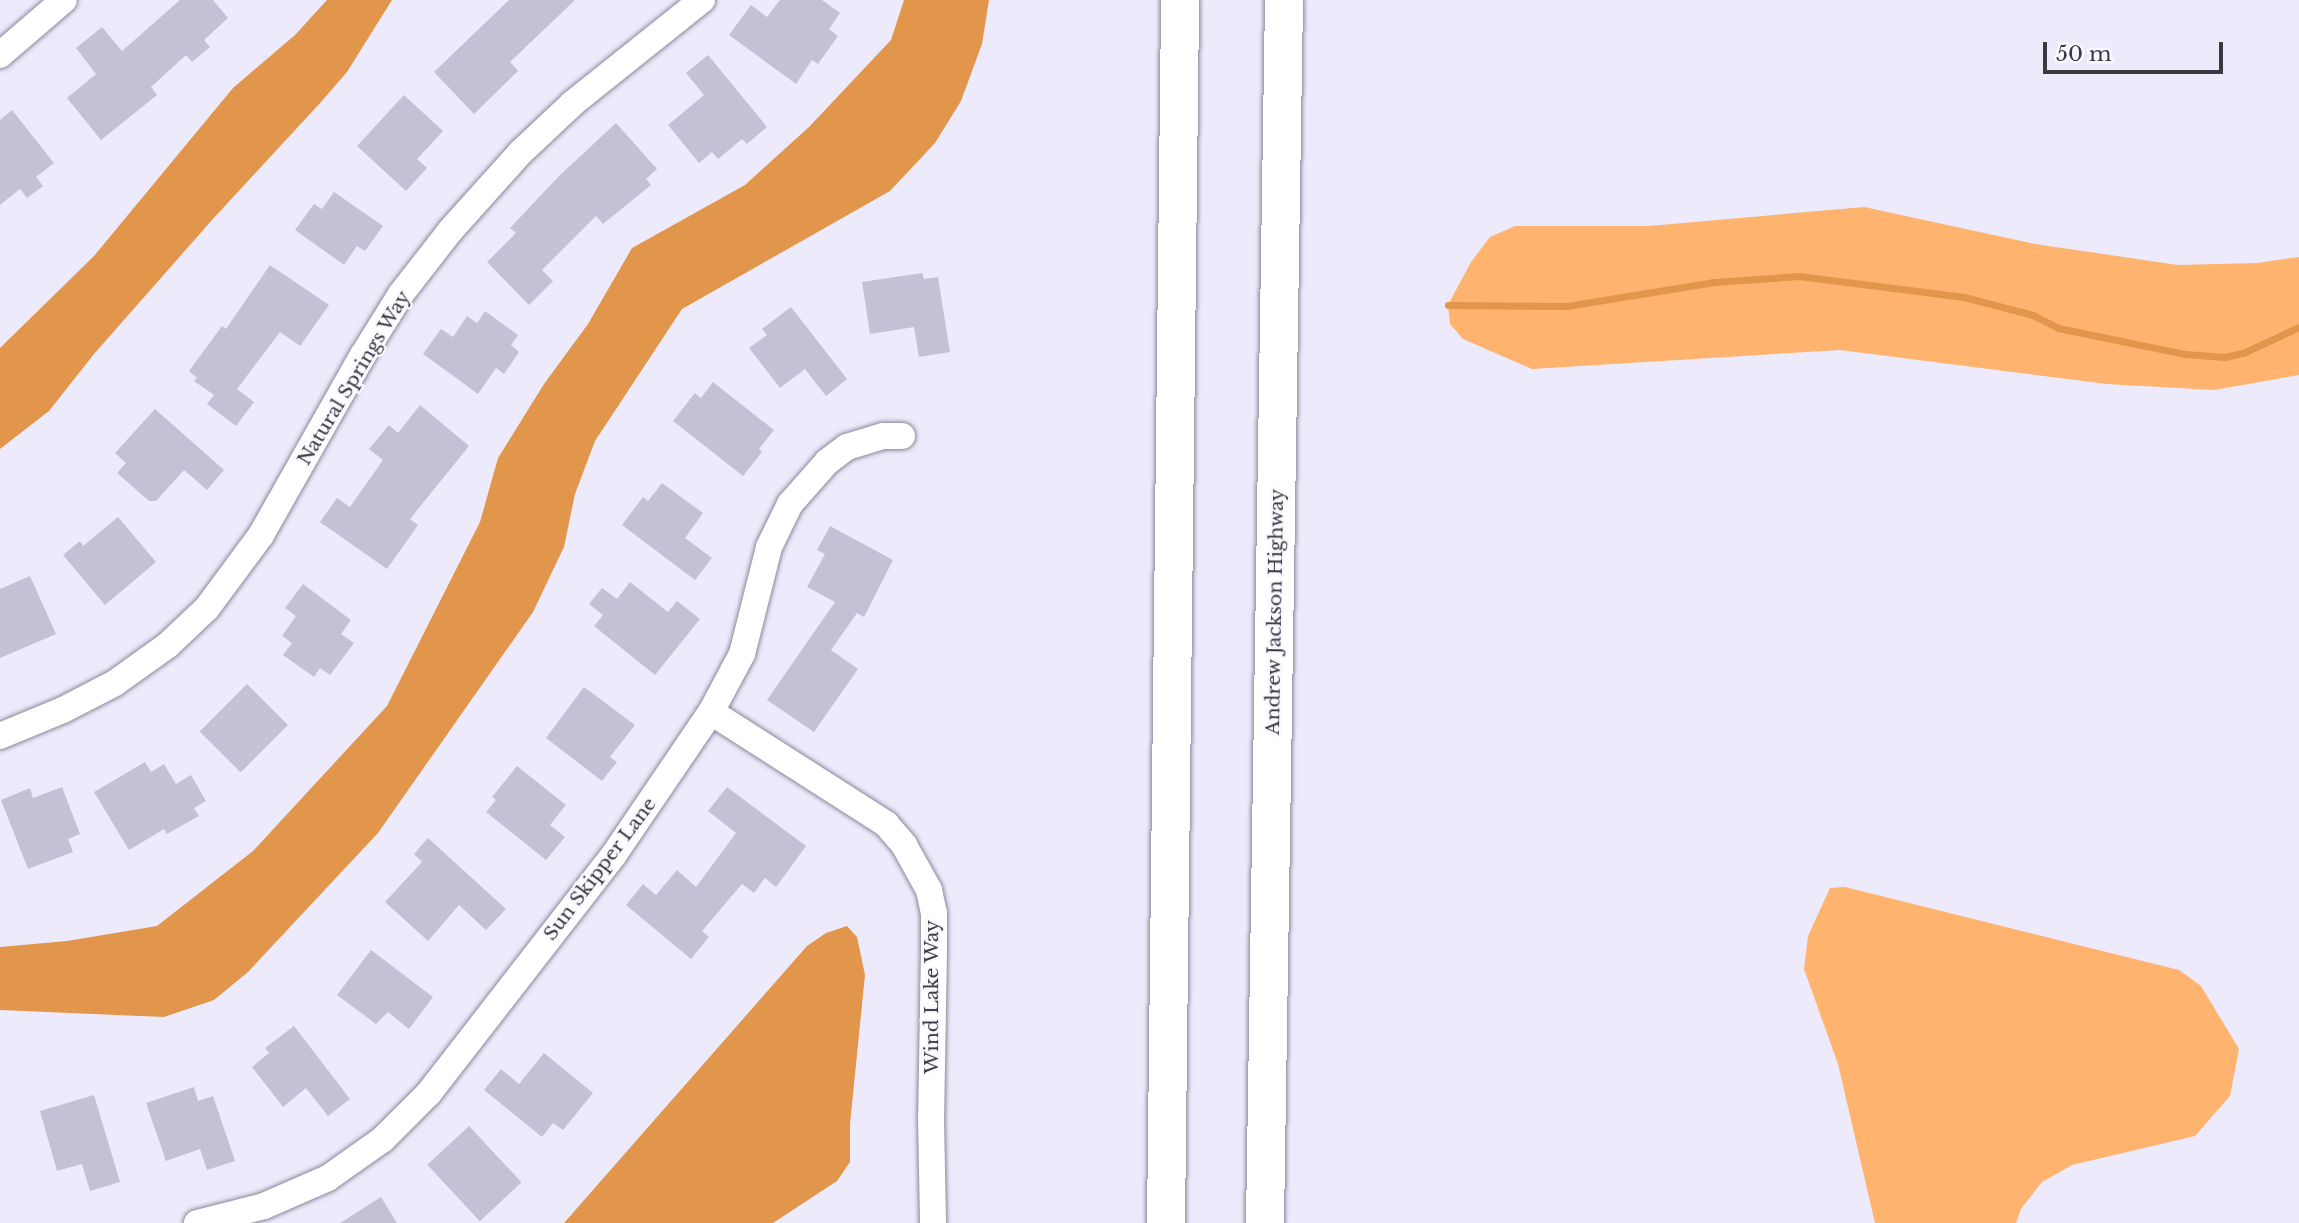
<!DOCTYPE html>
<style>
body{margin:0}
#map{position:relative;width:2299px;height:1223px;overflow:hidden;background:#edeafc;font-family:"Libre Baskerville",serif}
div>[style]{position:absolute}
.green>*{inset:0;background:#feb36f}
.water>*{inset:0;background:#e2964c}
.stream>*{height:7px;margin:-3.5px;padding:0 3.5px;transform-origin:3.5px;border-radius:3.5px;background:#e2964c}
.building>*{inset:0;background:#c4c1d6;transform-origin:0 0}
.roads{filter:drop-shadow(0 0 2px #8b879b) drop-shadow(0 0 2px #8b879b)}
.street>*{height:26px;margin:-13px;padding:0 13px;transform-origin:13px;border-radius:13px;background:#fff}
.highway>*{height:38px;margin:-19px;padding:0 19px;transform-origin:19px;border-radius:19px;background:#fff}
span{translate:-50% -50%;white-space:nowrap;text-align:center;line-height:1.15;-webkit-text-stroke:5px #faf9fe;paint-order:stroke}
.street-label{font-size:19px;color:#3a3841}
.scale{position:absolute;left:2043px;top:42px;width:180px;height:32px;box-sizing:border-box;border:4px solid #3a3841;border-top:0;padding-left:9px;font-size:21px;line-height:24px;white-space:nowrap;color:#3a3841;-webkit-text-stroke:5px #faf9fe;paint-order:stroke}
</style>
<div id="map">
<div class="green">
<i style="clip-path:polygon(1864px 207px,2035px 244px,2178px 265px,2257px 263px,2299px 257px,2299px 375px,2214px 390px,2107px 384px,1840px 350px,1532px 369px,1463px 339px,1450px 324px,1448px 305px,1471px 262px,1490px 237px,1515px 226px,1649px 226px)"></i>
<i style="clip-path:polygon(1845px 887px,2179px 970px,2201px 986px,2239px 1049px,2230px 1096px,2195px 1136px,2072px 1165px,2042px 1182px,2021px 1209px,2016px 1223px,1875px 1223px,1838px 1064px,1804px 969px,1808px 936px,1830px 888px)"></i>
</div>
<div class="water">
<i style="clip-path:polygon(327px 0,392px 0,347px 72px,321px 102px,212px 220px,94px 354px,49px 411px,0 449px,0 348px,94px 256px,233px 88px,295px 35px)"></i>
<i style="clip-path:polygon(904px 0,989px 0,982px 44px,961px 101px,935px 143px,890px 191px,682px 309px,595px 441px,575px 494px,564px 547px,533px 612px,378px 833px,248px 972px,214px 1000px,164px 1017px,0 1010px,0 947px,67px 941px,157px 926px,253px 851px,387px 706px,480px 522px,498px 458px,544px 384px,588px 324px,632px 248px,745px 185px,809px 127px,891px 40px)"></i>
<i style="clip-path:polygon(847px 926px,857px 937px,865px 975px,850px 1124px,850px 1162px,837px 1181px,773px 1223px,564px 1223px,807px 946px,826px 933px)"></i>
</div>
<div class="stream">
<i style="left:1448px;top:305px;width:119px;rotate:0.5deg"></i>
<i style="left:1567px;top:306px;width:149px;rotate:-9.3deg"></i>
<i style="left:1714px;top:282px;width:85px;rotate:-4deg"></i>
<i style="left:1799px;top:276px;width:166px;rotate:7.3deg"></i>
<i style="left:1964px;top:297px;width:71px;rotate:14.6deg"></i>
<i style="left:2033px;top:315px;width:28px;rotate:27deg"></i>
<i style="left:2058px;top:328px;width:130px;rotate:11.6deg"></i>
<i style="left:2185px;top:354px;width:40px;rotate:4.3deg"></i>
<i style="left:2225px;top:357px;width:18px;rotate:-13deg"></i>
<i style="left:2243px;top:353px;width:62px;rotate:-24.9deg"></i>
</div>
<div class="building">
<i style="clip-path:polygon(180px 0,213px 0,228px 18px,204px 40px,210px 47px,192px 62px,186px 55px,151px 87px,157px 95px,101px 140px,67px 98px,96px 74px,76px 48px,102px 27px,122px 51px)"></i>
<i style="clip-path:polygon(509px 0,575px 0,510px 62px,518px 71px,474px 114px,434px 72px)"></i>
<i style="clip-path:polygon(780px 0,822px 0,840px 13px,829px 29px,838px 36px,818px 64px,812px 60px,796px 84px,729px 35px,751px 5px,767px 17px)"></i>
<i style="clip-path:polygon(708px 55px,767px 127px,747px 144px,742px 139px,718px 159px,712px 152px,699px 163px,668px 125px,704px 95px,686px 73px)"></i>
<i style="clip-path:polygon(404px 95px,443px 131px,417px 159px,427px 168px,406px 191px,357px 146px)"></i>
<i style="clip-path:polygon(12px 110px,54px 163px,36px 177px,43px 186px,27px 198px,20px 189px,0 205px,0 120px)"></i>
<i style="clip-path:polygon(616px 123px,657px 169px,646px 179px,651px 185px,603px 224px,596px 216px,542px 270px,553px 281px,529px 305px,487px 262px,516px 233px,510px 228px,559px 176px)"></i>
<i style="clip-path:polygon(334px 192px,383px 226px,365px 251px,357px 246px,344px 265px,295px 230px,314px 204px,322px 209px)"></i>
<i style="clip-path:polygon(270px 265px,329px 305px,300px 346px,280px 332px,237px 389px,254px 402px,236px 426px,207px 404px,214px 395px,194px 381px,197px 378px,189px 371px,222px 326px,226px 329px)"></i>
<i style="clip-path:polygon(922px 273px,924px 279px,938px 277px,950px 352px,919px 357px,914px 327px,870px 334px,862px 282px)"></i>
<i style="clip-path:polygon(791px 307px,847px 379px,826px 396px,805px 369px,780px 388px,749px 348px,767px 335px,762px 329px)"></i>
<i style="clip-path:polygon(485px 311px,518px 335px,511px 345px,519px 352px,504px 374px,496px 368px,478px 394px,423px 354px,441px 329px,453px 337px,467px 316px,477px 323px)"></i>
<i style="clip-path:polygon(713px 382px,774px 430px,759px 449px,762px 452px,743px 476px,673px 421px,695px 393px,701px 398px)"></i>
<i style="clip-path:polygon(420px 405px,469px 446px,410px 519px,418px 525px,387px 569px,320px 522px,337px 498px,350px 507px,383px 460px,369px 449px,389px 425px,398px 433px)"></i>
<i style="clip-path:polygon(155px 409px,224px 470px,207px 490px,184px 470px,156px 501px,149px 501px,117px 473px,126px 463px,115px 453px)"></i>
<i style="clip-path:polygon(662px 483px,703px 513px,685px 538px,712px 558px,695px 580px,622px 525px,643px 497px,648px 501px)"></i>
<i style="clip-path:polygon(118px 517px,156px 562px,105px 605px,63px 555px,80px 541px,83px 546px)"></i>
<i style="clip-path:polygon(830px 526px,893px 560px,864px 617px,857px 613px,831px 650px,858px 669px,814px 732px,767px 700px,835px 602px,807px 587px,825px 554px,817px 550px)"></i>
<i style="clip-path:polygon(30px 576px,56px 634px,0 658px,0 589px)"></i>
<i style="clip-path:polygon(630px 582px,668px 612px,677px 601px,700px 619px,655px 675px,594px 626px,603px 615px,589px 604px,602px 588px,617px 599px)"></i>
<i style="clip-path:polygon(303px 584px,351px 620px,341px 634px,354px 643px,330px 675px,320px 668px,314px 677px,283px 655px,292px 643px,282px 636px,296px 616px,285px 608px)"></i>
<i style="left:247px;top:684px;width:58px;height:67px;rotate:45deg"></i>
<i style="clip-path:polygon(584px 687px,635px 725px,610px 757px,617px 762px,602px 781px,546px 738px)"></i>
<i style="clip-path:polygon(145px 762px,151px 772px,164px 764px,176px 784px,191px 775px,206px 801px,194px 808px,199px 816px,167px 834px,164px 829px,129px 850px,94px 792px)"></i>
<i style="clip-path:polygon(517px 766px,566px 805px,550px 825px,565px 837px,546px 860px,486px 812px,496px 800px,492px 797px)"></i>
<i style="clip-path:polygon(62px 787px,80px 834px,68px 839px,73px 852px,28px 869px,1px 800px,30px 788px,33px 798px)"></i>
<i style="clip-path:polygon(727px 787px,806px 846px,776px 887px,765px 878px,754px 893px,742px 884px,702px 931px,709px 937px,691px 959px,626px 905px,643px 884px,656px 895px,677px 870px,696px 887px,736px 833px,708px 811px)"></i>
<i style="clip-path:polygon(428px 838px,506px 909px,486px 930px,459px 905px,428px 941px,385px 902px,422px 862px,414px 854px)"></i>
<i style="clip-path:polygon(371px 950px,433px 997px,409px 1029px,388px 1012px,376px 1024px,337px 995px)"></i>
<i style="clip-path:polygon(294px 1026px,350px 1099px,328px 1116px,306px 1088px,283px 1107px,252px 1067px,269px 1053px,265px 1048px)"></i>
<i style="clip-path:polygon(544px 1053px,593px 1093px,563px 1130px,553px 1123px,542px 1137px,484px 1090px,501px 1069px,519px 1084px)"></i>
<i style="clip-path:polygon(194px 1087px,198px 1101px,213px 1096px,235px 1161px,207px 1170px,200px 1149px,166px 1161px,146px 1103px)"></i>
<i style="clip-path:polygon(94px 1095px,120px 1182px,90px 1191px,82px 1164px,57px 1171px,40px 1111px)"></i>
<i style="left:469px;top:1126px;width:77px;height:57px;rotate:47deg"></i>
<i style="clip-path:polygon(381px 1197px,397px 1223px,340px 1223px)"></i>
</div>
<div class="roads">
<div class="street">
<i style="left:0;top:55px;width:84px;rotate:-40.7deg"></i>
<i style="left:711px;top:712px;width:208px;rotate:32.6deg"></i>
<i style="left:886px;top:824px;width:28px;rotate:49deg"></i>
<i style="left:904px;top:845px;width:51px;rotate:60.9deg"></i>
<i style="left:929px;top:890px;width:24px;rotate:78deg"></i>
<i style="left:934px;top:913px;width:38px;rotate:90deg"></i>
<i style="left:934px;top:951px;width:167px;rotate:91deg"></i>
<i style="left:931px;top:1118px;width:105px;rotate:88.9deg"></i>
<i style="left:0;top:736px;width:68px;rotate:-22.4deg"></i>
<i style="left:63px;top:710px;width:59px;rotate:-27.4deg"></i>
<i style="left:115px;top:683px;width:65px;rotate:-35.6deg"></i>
<i style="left:168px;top:645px;width:54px;rotate:-43.5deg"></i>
<i style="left:207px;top:608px;width:91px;rotate:-53.5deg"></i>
<i style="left:261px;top:535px;width:207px;rotate:-60.5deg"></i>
<i style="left:363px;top:355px;width:72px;rotate:-58.1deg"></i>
<i style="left:401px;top:294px;width:80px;rotate:-52.1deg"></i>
<i style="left:450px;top:231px;width:105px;rotate:-48.1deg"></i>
<i style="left:520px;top:153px;width:73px;rotate:-43.3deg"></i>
<i style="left:573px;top:103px;width:165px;rotate:-38.6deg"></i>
<i style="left:197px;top:1223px;width:69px;rotate:-14.2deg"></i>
<i style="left:264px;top:1206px;width:70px;rotate:-23.6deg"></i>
<i style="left:328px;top:1178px;width:67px;rotate:-35.3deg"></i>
<i style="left:383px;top:1139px;width:65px;rotate:-45deg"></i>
<i style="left:429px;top:1093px;width:300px;rotate:-52.2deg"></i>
<i style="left:613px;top:856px;width:174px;rotate:-55.8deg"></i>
<i style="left:711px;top:712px;width:66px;rotate:-61.9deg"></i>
<i style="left:742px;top:654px;width:110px;rotate:-75.8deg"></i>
<i style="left:769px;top:547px;width:48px;rotate:-64deg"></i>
<i style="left:790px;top:504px;width:56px;rotate:-48.6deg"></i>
<i style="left:827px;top:462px;width:25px;rotate:-37deg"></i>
<i style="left:847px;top:447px;width:38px;rotate:-17deg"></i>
<i style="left:883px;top:436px;width:19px"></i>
</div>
<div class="highway">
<i style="left:1166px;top:1223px;width:1223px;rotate:-89.34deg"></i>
<i style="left:1265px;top:1223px;width:1223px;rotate:-89.11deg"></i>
</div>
</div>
<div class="street-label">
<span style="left:354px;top:378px;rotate:-59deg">Natural Springs Way</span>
<span style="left:1275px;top:612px;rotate:-89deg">Andrew Jackson Highway</span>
<span style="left:600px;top:869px;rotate:-53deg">Sun Skipper Lane</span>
<span style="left:932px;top:997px;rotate:-90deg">Wind Lake Way</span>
</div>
<div class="scale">50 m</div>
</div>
